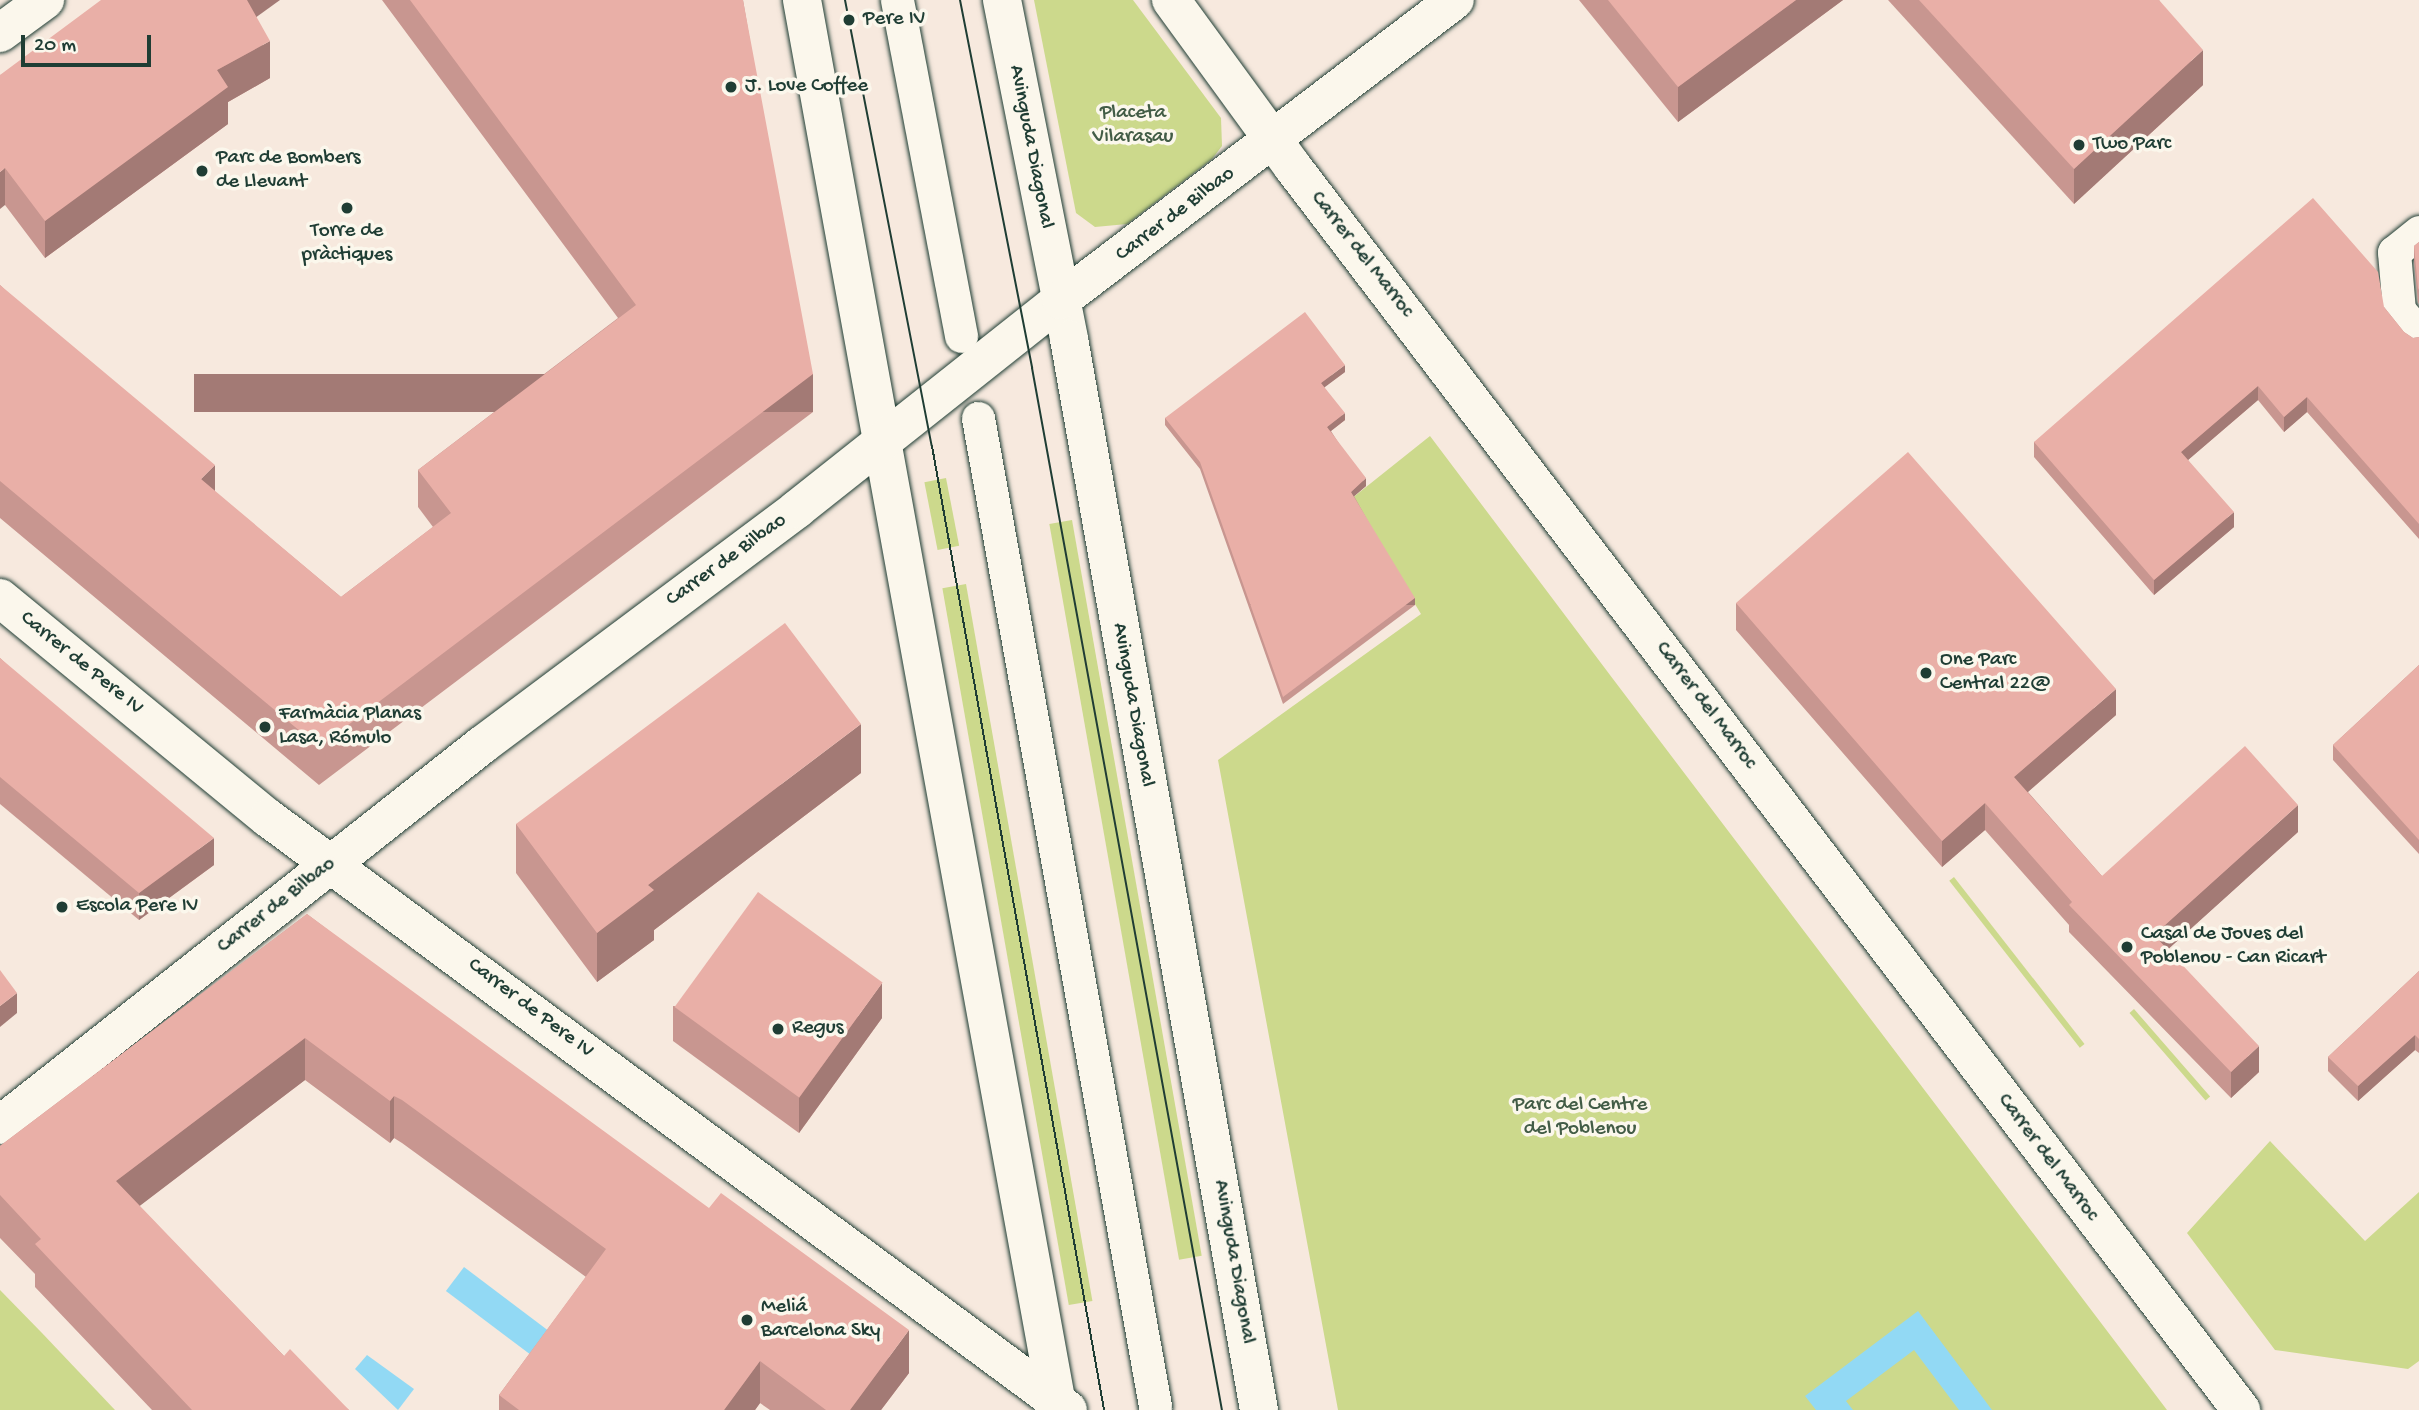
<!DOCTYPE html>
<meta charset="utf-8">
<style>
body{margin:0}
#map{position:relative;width:2419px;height:1410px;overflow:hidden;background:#f7e9de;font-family:"Gochi Hand",sans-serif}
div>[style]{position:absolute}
.green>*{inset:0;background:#ccd98c;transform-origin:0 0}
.water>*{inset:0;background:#92d9f4;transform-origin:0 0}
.roads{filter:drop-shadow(0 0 2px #1f3d34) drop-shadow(0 0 2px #1f3d34)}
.pedestrian>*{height:33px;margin:-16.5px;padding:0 16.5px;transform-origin:16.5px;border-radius:16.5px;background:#fbf7ec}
.minor>*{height:38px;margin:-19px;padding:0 19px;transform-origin:19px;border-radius:19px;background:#fbf7ec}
.tertiary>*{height:38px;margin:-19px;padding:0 19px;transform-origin:19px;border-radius:19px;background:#fbf7ec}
.secondary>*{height:38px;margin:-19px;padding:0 19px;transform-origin:19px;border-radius:19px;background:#fbf7ec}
.tram>*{height:2px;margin:-1px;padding:0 1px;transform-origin:1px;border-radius:1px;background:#1f3d34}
.wall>*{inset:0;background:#c89690}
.shaded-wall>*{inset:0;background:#a37a75;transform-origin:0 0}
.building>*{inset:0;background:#e9afa7;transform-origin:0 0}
.dots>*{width:19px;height:19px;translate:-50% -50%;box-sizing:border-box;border:4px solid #fbf7ec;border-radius:50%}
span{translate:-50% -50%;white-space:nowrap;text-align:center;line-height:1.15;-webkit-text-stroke:7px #fbf7ec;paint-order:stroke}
.poi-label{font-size:21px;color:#1f3d34}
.left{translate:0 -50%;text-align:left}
.park-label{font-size:21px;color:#425c46}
.street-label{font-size:21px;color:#1f3d34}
.scale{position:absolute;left:21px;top:35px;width:130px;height:32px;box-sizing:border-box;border:4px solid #1f3d34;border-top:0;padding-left:9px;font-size:21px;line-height:24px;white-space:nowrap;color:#1f3d34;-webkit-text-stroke:5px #fbf7ec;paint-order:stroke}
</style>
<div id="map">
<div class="green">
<i style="clip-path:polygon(1034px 0,1133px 0,1221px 118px,1222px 146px,1212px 159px,1127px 224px,1095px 227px,1076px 213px)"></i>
<i style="clip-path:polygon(1430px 436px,1613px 679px,2167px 1410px,1338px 1410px,1218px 760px,1421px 614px,1351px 499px)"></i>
<i style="left:946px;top:478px;width:69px;height:22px;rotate:79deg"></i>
<i style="left:1072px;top:520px;width:747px;height:23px;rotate:80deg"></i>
<i style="left:966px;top:584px;width:728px;height:24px;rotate:80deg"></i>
<i style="left:1954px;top:877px;width:212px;height:6px;rotate:52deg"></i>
<i style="left:2134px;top:1009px;width:116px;height:6px;rotate:49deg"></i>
<i style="clip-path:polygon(2270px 1141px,2365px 1241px,2419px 1192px,2419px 1361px,2408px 1369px,2275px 1350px,2187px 1233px)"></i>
<i style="clip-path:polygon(0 1290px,42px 1333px,115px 1410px,0 1410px)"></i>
</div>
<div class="water">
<i style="left:464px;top:1267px;width:117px;height:30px;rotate:37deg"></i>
<i style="clip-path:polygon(1918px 1311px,1992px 1410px,1959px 1410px,1914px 1350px,1846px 1401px,1853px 1410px,1816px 1410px,1805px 1396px)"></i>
<i style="clip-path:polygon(367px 1355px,414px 1389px,398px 1410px,355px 1369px)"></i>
</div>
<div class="roads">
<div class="pedestrian">
<i style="left:897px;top:0;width:342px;rotate:79.2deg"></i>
<i style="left:2419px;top:232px;width:32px;rotate:141deg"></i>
<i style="left:2394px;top:252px;width:58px;rotate:85.1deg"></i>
<i style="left:2399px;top:310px;width:31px;rotate:50deg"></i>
<i style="left:978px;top:418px;width:1004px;rotate:79.84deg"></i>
</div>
<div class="minor">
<i style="left:1171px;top:0;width:205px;rotate:53.9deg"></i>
<i style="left:1292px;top:166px;width:1565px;rotate:52.66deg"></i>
<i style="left:0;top:33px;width:56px;rotate:-36.3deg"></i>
<i style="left:0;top:598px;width:347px;rotate:39.4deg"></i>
<i style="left:268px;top:818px;width:995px;rotate:36.5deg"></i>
</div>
<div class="tertiary">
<i style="left:802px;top:0;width:1433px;rotate:79.71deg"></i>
<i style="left:1002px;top:0;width:346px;rotate:78.8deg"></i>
<i style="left:1069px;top:339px;width:1088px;rotate:79.94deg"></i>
</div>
<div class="secondary">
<i style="left:0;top:1125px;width:614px;rotate:-38.25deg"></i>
<i style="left:482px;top:745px;width:394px;rotate:-36.8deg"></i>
<i style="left:797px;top:509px;width:337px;rotate:-38.4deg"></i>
<i style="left:1061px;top:300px;width:495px;rotate:-37.3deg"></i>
</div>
</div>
<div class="tram">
<i style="left:845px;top:0;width:454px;rotate:79deg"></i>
<i style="left:932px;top:446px;width:979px;rotate:79.88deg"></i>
<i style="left:960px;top:0;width:375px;rotate:78.9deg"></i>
<i style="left:1032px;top:368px;width:1059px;rotate:79.67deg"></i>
</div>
<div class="wall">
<i style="clip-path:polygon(382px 0,743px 0,813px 412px,319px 785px,0 518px,0 285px,215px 492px,341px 597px,433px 527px,418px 507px,418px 470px,618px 318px)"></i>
<i style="clip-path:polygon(1579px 0,1843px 0,1678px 122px)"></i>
<i style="clip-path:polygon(1888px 0,2159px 0,2203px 85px,2074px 204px)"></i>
<i style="clip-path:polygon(256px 17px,270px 78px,228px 102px,228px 124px,45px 258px,5px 205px,0 75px)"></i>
<i style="clip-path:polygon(2419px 242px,2419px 304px,2418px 302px,2414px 261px,2414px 246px)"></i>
<i style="clip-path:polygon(2384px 307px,2404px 332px,2413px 338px,2419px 337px,2419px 539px,2307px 412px,2284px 432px,2258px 400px,2188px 460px,2234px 527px,2154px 595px,2034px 457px,2034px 442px)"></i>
<i style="clip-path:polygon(1345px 372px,1324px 387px,1345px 420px,1331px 431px,1366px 486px,1354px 496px,1415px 605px,1283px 704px,1200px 469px,1165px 425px,1165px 418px)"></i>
<i style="clip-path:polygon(1736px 603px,2116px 715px,2028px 792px,2102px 876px,2298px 832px,2168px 949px,2259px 1072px,2231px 1098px,2069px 932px,2069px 925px,1985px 830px,1942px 867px,1736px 630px)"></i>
<i style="clip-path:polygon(0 658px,214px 865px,139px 920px,0 804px)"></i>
<i style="clip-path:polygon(2419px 665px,2419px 854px,2333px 760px,2333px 745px)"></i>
<i style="clip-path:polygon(861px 773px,654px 930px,654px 940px,597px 982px,516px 873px,516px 824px)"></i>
<i style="clip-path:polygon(307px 914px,909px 1373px,881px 1410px,770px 1410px,760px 1403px,755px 1410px,499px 1410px,499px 1395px,586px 1277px,402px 1143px,394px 1138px,390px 1143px,305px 1080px,139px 1206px,284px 1356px,349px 1410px,152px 1410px,35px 1287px,35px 1274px,0 1238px,0 1146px)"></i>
<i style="clip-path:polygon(2419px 971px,2419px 1053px,2415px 1050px,2358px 1101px,2328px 1071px,2328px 1057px)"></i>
<i style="clip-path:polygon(673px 1006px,882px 1018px,799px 1133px,673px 1041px)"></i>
</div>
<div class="shaded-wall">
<i style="clip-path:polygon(241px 0,280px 0,241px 28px)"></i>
<i style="clip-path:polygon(1796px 0,1843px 0,1678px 122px,1678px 87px)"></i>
<i style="clip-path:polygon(270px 41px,270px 78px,228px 102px,228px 124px,45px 258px,45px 221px,217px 70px)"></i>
<i style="clip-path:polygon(2203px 50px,2203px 85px,2074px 204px,2074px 169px)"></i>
<i style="clip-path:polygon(5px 168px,5px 205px,0 209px,0 172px)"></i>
<i style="clip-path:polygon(1345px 365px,1345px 372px,1321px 390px,1321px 383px)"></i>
<i style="left:813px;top:374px;width:38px;height:619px;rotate:90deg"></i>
<i style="clip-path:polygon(2258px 386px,2258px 400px,2181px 466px,2181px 452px)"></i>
<i style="clip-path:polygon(2307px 397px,2307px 412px,2284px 432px,2284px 417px)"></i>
<i style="clip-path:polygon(1345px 413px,1345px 420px,1327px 434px,1327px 427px)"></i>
<i style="clip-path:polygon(215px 465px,215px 502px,201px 479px)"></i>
<i style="clip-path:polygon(1366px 478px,1366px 486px,1351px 499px,1351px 492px)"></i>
<i style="clip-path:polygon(2234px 512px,2234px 527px,2154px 595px,2154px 580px)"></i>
<i style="left:1415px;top:598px;width:7px;height:165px;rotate:90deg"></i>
<i style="clip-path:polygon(2116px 689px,2116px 715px,2014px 804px,2014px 777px)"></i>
<i style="clip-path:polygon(861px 724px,861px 773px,654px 930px,654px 940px,597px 982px,597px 933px,648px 885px)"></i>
<i style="clip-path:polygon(1985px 803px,1985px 830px,1942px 867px,1942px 841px)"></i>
<i style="clip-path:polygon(2298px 805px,2298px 832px,2154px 962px,2154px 935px)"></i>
<i style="clip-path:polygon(214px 838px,214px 865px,139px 920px,139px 893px)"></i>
<i style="clip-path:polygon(882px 983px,882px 1018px,799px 1133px,799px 1098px)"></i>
<i style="clip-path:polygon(17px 993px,17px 1013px,0 1027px,0 1006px)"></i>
<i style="clip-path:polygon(2415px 1035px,2415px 1050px,2358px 1101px,2358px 1086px)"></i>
<i style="clip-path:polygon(305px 1038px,305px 1080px,116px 1224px,116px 1181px)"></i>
<i style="clip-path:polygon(2259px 1046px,2259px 1072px,2231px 1098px,2231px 1072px)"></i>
<i style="clip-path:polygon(394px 1096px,394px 1138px,390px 1143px,390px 1101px)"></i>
<i style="clip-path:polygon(909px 1330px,909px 1373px,881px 1410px,850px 1410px)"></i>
<i style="clip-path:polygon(760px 1361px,760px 1403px,755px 1410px,724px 1410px)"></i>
</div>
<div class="building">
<i style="clip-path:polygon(101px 0,247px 0,270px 41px,217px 70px,228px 87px,45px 221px,5px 168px,0 172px,0 75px)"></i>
<i style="clip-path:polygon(410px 0,743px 0,813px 374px,319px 747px,0 481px,0 285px,215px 465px,201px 479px,341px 597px,451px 513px,418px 470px,636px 305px)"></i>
<i style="clip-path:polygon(1608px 0,1796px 0,1678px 87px)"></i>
<i style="clip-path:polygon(1919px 0,2159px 0,2203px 50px,2074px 169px)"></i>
<i style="clip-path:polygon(2313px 198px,2378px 272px,2384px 307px,2404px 332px,2413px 338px,2419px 337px,2419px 524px,2307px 397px,2284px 417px,2258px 386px,2181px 452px,2234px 512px,2154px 580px,2034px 442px)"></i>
<i style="clip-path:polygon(2419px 242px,2419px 290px,2418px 288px,2414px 246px)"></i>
<i style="clip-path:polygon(1305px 312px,1345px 365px,1321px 383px,1345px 413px,1327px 427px,1366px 478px,1351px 492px,1415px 598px,1283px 697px,1200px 462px,1165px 418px)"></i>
<i style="clip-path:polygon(1908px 452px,2116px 689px,2014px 777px,2102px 876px,2245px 746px,2298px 805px,2154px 935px,2259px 1046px,2231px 1072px,2069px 905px,2072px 902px,1985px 803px,1942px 841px,1736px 603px)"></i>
<i style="clip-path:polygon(785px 623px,861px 724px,648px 885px,654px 890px,597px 933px,516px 824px)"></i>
<i style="clip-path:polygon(0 658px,214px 838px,139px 893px,0 777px)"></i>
<i style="clip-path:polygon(2419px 665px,2419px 840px,2333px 745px)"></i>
<i style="left:758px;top:892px;width:154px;height:142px;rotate:36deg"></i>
<i style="clip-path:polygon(307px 914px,709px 1208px,721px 1193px,909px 1330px,850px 1410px,826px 1410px,760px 1361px,724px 1410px,519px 1410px,499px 1395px,606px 1249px,402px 1100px,394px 1096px,390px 1101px,305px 1038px,116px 1181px,284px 1356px,290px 1349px,349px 1410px,192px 1410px,35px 1244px,41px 1239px,0 1195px,0 1146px)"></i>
<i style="clip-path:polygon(0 970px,17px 993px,0 1006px)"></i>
<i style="clip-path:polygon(2419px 971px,2419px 1039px,2415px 1035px,2358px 1086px,2328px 1057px)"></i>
</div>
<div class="dots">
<i style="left:849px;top:20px;background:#1f3d34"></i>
<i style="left:731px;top:87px;background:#1f3d34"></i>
<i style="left:2079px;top:145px;background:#1f3d34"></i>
<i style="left:202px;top:171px;background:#1f3d34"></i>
<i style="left:347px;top:208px;background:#1f3d34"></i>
<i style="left:1926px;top:673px;background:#1f3d34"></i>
<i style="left:265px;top:727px;background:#1f3d34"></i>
<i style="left:62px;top:907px;background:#1f3d34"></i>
<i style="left:2127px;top:947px;background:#1f3d34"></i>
<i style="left:778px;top:1029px;background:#1f3d34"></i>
<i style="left:747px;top:1320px;background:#1f3d34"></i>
</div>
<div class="poi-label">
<span class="left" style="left:863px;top:20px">Pere IV</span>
<span class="left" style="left:745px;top:87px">J. Love Coffee</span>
<span class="left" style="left:2093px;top:145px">Two Parc</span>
<span class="left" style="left:216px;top:171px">Parc de Bombers<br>de Llevant</span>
<span style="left:347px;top:244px">Torre de<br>pràctiques</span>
<span class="left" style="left:1940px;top:673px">One Parc<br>Central 22@</span>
<span class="left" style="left:279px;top:727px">Farmàcia Planas<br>Lasa, Rómulo</span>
<span class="left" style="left:76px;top:907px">Escola Pere IV</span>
<span class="left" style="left:2141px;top:947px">Casal de Joves del<br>Poblenou - Can Ricart</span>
<span class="left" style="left:792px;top:1029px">Regus</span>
<span class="left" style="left:761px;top:1320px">Meliá<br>Barcelona Sky</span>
</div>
<div class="park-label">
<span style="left:1133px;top:126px">Placeta<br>Vilarasau</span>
<span style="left:1580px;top:1118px">Parc del Centre<br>del Poblenou</span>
</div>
<div class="street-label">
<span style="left:1030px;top:147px;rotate:79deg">Avinguda Diagonal</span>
<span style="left:1176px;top:215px;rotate:-37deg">Carrer de Bilbao</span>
<span style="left:1361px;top:255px;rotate:52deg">Carrer del Marroc</span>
<span style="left:727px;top:561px;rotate:-36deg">Carrer de Bilbao</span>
<span style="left:81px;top:664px;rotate:39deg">Carrer de Pere IV</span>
<span style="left:1132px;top:705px;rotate:80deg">Avinguda Diagonal</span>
<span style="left:1705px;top:706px;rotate:53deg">Carrer del Marroc</span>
<span style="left:277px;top:906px;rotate:-38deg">Carrer de Bilbao</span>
<span style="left:530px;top:1009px;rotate:37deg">Carrer de Pere IV</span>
<span style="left:2047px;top:1158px;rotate:53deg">Carrer del Marroc</span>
<span style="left:1233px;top:1262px;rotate:80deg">Avinguda Diagonal</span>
</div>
<div class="scale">20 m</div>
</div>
